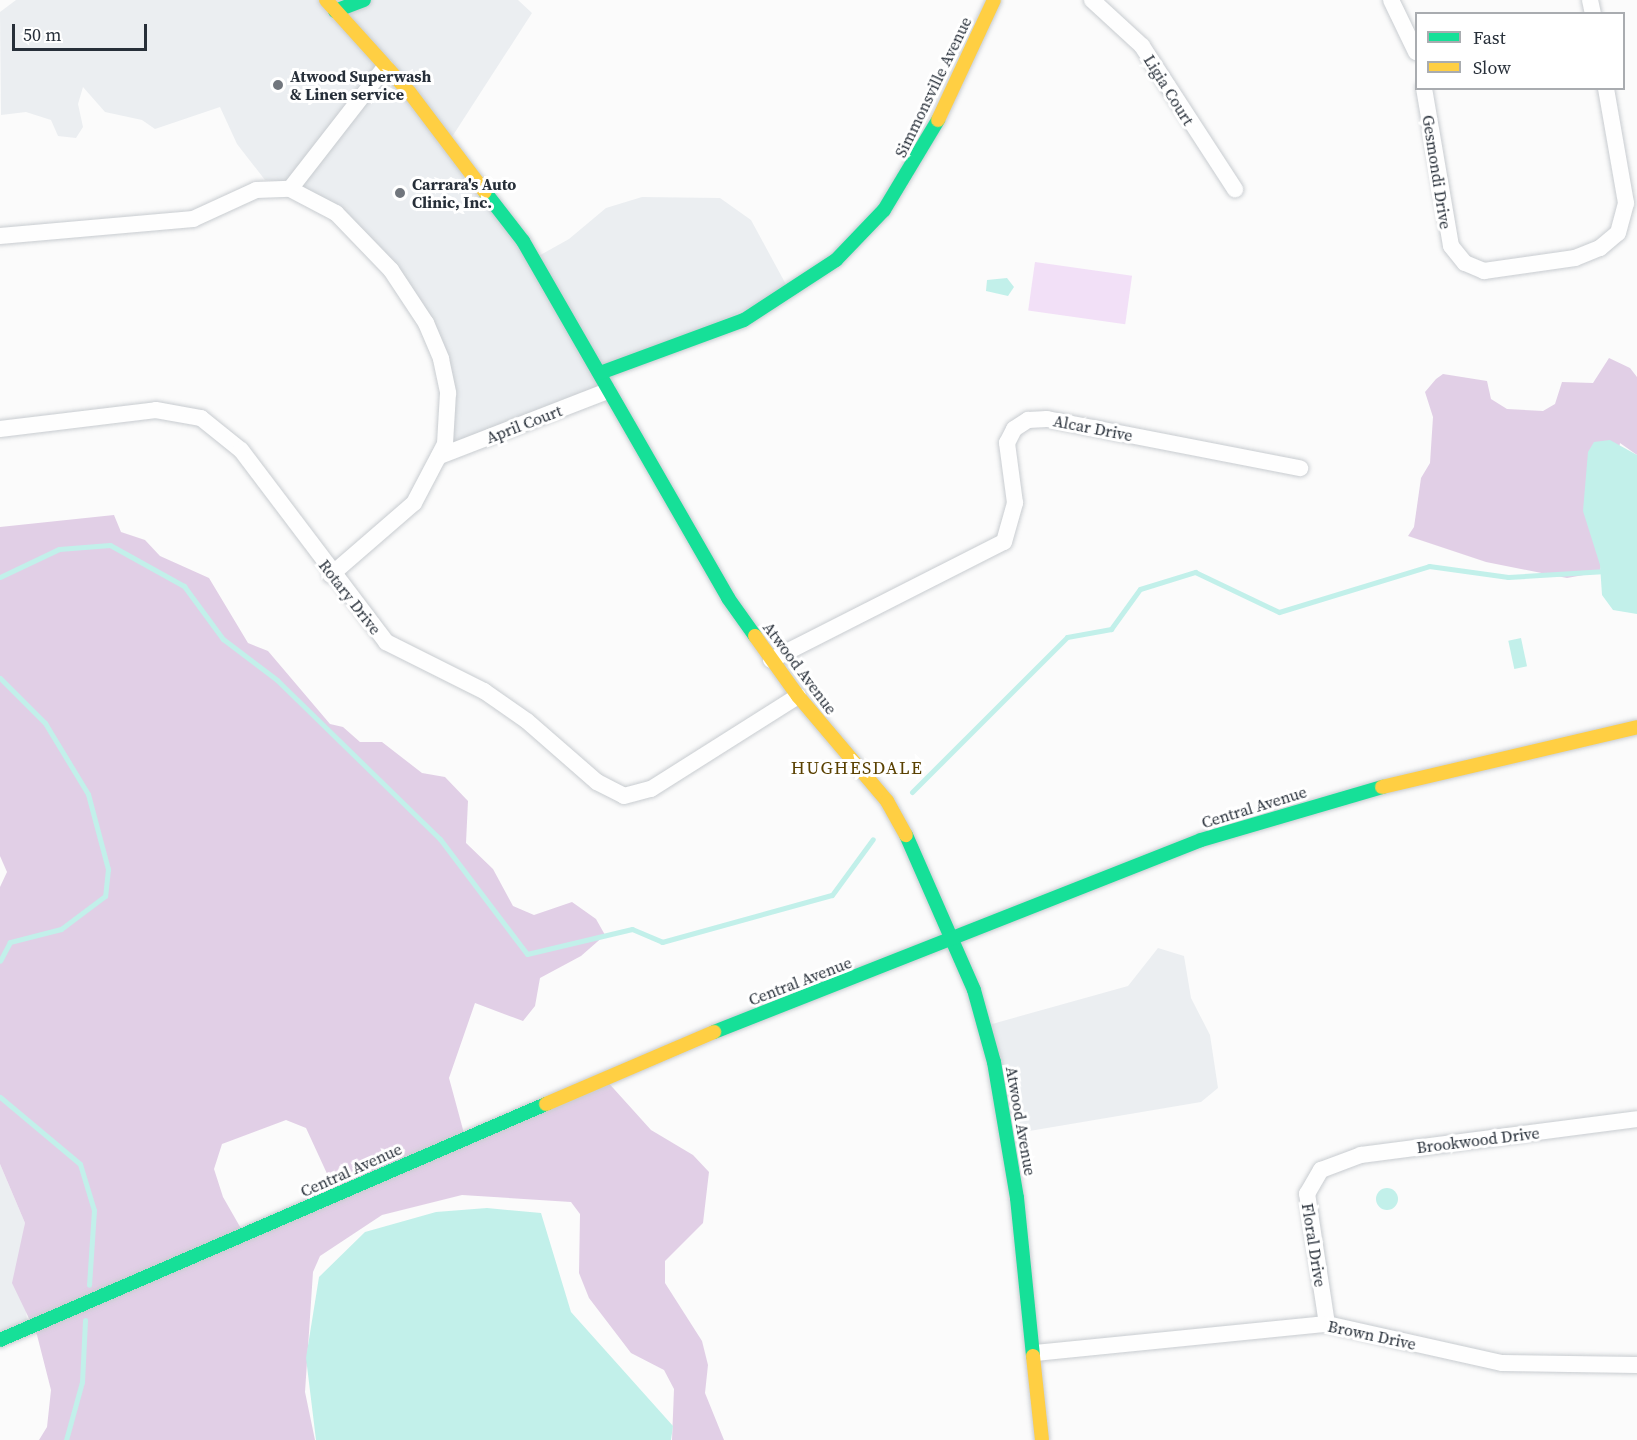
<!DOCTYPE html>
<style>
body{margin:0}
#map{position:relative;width:1637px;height:1440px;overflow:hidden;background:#fbfbfb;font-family:"Source Serif 4",serif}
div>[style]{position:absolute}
.built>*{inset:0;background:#ebeef1}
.green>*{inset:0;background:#f2e0f7;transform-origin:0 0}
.forest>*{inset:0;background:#e1cfe6}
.water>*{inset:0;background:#c2f0ea;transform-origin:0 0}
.round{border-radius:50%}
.stream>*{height:5px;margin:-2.5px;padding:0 2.5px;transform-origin:2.5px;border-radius:2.5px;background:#c2f0ea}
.roads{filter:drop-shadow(0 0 2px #c8ccd0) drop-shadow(0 0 2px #c8ccd0)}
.street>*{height:16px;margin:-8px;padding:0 8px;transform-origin:8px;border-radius:8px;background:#fefefe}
.fast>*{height:14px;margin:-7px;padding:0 7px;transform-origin:7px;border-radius:7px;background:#16e098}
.slow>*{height:14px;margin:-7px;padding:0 7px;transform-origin:7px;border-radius:7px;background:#ffcf43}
.dots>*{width:16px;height:16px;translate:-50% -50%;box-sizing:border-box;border:3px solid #fff;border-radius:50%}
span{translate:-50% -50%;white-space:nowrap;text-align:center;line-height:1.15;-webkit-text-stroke:6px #fff;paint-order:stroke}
.poi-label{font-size:16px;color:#272f39;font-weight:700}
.left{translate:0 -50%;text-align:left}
.street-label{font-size:16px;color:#272f39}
.neighbourhood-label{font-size:18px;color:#5a4101;letter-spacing:1.5px}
.legend{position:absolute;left:1415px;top:12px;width:210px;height:78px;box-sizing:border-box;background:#fff;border:2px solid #a9acb0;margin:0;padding:8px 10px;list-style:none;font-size:18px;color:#272f39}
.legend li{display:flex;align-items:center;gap:12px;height:30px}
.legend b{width:30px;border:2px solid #a9acb0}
.scale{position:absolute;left:12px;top:24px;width:135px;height:27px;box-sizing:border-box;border:3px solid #272f39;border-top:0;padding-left:8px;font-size:18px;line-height:21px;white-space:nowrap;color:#272f39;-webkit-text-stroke:4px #fff;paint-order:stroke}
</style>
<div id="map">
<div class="built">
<i style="clip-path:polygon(16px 0,518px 0,532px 13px,450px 140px,535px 258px,569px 239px,606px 208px,642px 197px,720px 198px,751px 220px,789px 290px,601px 375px,606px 392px,448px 453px,448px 390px,425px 323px,333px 212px,278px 181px,265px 180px,237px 144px,220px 107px,155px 129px,142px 120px,105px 112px,83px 87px,78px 104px,83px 127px,76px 138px,58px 136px,51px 120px,26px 112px,1px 115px,0 12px)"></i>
<i style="clip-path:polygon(1158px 948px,1184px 956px,1191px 998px,1210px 1035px,1218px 1088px,1201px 1102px,1006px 1135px,985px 1026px,1128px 986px)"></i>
<i style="clip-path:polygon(0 1164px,25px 1223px,22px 1247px,27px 1321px,0 1342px)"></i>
</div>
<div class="green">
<i style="left:1035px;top:262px;width:98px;height:49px;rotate:8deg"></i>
</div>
<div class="forest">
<i style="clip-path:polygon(1609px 358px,1630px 368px,1637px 377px,1637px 455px,1620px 443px,1600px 572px,1567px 578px,1486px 562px,1408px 536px,1414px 527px,1421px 478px,1430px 463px,1433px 417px,1425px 392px,1436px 379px,1443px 374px,1487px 381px,1491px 399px,1507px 409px,1543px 411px,1555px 404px,1562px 382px,1593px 383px)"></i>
<i style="clip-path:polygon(evenodd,114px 515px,121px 532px,145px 540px,160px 556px,209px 578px,248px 643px,268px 651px,330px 724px,343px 727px,360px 742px,382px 742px,422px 773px,445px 777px,468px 801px,466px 843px,493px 869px,513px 906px,534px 915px,572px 902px,596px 919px,605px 935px,581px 956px,540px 978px,535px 1006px,523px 1021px,475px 1003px,449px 1078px,465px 1137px,605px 1079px,651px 1130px,693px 1155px,709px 1172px,703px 1223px,665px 1261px,665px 1283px,702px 1341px,708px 1365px,705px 1393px,724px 1440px,672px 1440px,674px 1389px,664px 1370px,631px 1353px,589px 1298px,579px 1273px,580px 1214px,571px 1202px,462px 1195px,382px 1215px,320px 1256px,313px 1272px,305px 1392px,315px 1440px,39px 1440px,47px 1427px,51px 1390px,37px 1335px,12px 1283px,25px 1223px,0 1164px,0 887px,7px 872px,0 856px,0 527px,114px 515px,286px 1120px,306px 1128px,335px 1191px,243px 1232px,223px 1197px,214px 1169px,222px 1144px,286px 1120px)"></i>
</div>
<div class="water">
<i style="clip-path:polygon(1007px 278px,1014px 287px,1008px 296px,986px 291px,987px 280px)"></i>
<i style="clip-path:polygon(1610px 440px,1637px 455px,1637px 614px,1613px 610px,1602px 595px,1600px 565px,1583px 511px,1588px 452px,1594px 442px)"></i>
<i style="left:1521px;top:638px;width:29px;height:13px;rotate:78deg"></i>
<i class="round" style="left:1376px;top:1188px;width:22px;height:22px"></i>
<i style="clip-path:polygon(487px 1208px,541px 1213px,571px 1312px,673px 1426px,671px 1440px,316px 1440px,306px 1358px,319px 1277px,365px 1232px,436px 1212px)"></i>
</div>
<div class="stream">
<i style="left:0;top:577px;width:65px;rotate:-25.4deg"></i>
<i style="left:59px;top:549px;width:51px;rotate:-4.5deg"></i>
<i style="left:110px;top:545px;width:85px;rotate:29deg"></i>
<i style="left:184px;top:586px;width:66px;rotate:53.7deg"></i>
<i style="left:223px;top:639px;width:68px;rotate:37.2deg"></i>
<i style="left:277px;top:680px;width:228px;rotate:44.3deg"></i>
<i style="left:440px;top:839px;width:144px;rotate:52.9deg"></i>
<i style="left:527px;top:954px;width:108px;rotate:-13.4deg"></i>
<i style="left:632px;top:929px;width:33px;rotate:23deg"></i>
<i style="left:662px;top:942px;width:176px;rotate:-15.5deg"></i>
<i style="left:832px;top:895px;width:69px;rotate:-53.8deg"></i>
<i style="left:0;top:678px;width:64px;rotate:45deg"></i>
<i style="left:45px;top:723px;width:83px;rotate:58.8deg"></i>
<i style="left:88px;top:794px;width:78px;rotate:75.1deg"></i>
<i style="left:108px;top:869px;width:27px;rotate:96deg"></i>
<i style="left:105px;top:896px;width:55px;rotate:143.1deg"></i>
<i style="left:61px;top:929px;width:53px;rotate:165.7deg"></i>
<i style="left:10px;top:942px;width:21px;rotate:118deg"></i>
<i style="left:912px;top:792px;width:219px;rotate:-45deg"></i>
<i style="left:1067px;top:637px;width:45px;rotate:-10.3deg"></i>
<i style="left:1111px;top:629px;width:49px;rotate:-54.1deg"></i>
<i style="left:1140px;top:589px;width:58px;rotate:-17.2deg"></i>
<i style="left:1195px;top:572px;width:93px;rotate:25.5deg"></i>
<i style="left:1279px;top:612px;width:157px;rotate:-17deg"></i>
<i style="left:1429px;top:566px;width:80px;rotate:7.9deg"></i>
<i style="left:1508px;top:577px;width:98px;rotate:-3.5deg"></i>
<i style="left:0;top:1097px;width:104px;rotate:39.9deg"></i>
<i style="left:80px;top:1164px;width:48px;rotate:73.1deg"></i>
<i style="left:94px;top:1210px;width:75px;rotate:93.8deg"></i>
<i style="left:66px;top:1440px;width:60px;rotate:-74.6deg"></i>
<i style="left:82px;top:1382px;width:62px;rotate:-87.2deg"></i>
</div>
<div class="roads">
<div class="street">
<i style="left:1092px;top:0;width:68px;rotate:42.6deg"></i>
<i style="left:1142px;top:46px;width:171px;rotate:57deg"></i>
<i style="left:1391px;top:0;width:58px;rotate:64.3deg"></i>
<i style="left:1590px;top:0;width:14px;rotate:78deg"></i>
<i style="left:1424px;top:88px;width:160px;rotate:80.3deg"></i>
<i style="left:1451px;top:246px;width:22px;rotate:51deg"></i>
<i style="left:1465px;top:263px;width:21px;rotate:23deg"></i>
<i style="left:1484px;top:271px;width:92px;rotate:-8.1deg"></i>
<i style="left:1575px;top:258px;width:27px;rotate:-22deg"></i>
<i style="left:1600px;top:248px;width:23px;rotate:-40deg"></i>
<i style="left:1618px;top:233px;width:31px;rotate:-75deg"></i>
<i style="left:1626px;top:203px;width:117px;rotate:-99.9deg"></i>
<i style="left:290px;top:189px;width:52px;rotate:27.6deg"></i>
<i style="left:336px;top:213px;width:79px;rotate:46deg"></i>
<i style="left:391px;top:270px;width:64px;rotate:56.6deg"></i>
<i style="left:426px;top:323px;width:39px;rotate:67deg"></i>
<i style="left:441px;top:359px;width:35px;rotate:78deg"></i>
<i style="left:448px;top:393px;width:51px;rotate:93.4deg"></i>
<i style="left:445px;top:444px;width:67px;rotate:117.7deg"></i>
<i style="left:414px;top:503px;width:110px;rotate:139.1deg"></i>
<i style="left:0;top:236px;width:194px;rotate:-5deg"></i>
<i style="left:193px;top:219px;width:69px;rotate:-24.7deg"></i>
<i style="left:256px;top:190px;width:34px;rotate:-2deg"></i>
<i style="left:290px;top:189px;width:155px;rotate:-52.1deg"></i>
<i style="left:0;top:429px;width:157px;rotate:-6.9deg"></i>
<i style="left:156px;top:410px;width:46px;rotate:10.1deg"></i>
<i style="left:201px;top:418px;width:51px;rotate:38.7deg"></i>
<i style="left:241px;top:450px;width:241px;rotate:52.9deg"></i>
<i style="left:386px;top:642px;width:110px;rotate:26.6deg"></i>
<i style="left:484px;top:691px;width:52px;rotate:34.9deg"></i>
<i style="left:527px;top:721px;width:93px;rotate:41.1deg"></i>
<i style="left:597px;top:782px;width:30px;rotate:27deg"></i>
<i style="left:624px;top:796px;width:28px;rotate:-15deg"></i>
<i style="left:651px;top:789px;width:174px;rotate:-32.3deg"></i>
<i style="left:440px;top:456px;width:180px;rotate:-21.2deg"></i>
<i style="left:771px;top:660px;width:261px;rotate:-26.9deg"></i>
<i style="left:1004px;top:542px;width:41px;rotate:-74.2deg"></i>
<i style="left:1015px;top:503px;width:61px;rotate:-97.6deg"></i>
<i style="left:1007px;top:443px;width:16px;rotate:-63deg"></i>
<i style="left:1014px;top:429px;width:17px;rotate:-33deg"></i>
<i style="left:1028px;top:420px;width:19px;rotate:-3deg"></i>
<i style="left:1047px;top:419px;width:258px;rotate:11deg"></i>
<i style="left:1327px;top:1324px;width:132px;rotate:-98.7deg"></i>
<i style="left:1307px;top:1194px;width:28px;rotate:-60deg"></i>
<i style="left:1321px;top:1170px;width:43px;rotate:-20.6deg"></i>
<i style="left:1361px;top:1155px;width:278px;rotate:-7.4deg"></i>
<i style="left:1035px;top:1353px;width:293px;rotate:-5.7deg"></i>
<i style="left:1327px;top:1324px;width:179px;rotate:12.6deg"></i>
<i style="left:1502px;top:1363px;width:135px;rotate:0.8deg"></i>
</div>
<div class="fast">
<i style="left:335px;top:11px;width:31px;rotate:-21deg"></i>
<i style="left:485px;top:192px;width:62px;rotate:52.2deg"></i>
<i style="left:523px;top:241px;width:412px;rotate:60.1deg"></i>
<i style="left:728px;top:598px;width:47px;rotate:54.6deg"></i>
<i style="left:600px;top:373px;width:153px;rotate:-20.2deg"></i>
<i style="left:744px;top:320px;width:110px;rotate:-33.1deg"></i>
<i style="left:836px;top:260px;width:69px;rotate:-46.2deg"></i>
<i style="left:884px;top:210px;width:105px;rotate:-59deg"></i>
<i style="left:906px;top:835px;width:169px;rotate:66.3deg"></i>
<i style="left:974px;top:990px;width:75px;rotate:74.5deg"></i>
<i style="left:994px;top:1062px;width:138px;rotate:80.4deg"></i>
<i style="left:1017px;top:1198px;width:159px;rotate:84.2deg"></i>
<i style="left:714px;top:1032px;width:523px;rotate:-21.52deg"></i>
<i style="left:1201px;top:840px;width:189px;rotate:-16.3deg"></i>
<i style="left:0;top:1340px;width:595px;rotate:-23.38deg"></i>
</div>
<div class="slow">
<i style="left:326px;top:0;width:125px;rotate:47.9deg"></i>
<i style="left:410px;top:93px;width:124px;rotate:52.9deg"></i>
<i style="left:938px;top:120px;width:132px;rotate:-65deg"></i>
<i style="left:755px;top:636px;width:74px;rotate:54.4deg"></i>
<i style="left:798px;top:696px;width:138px;rotate:49.7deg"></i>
<i style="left:887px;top:801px;width:39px;rotate:61deg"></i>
<i style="left:1382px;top:787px;width:262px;rotate:-13.2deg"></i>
<i style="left:546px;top:1104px;width:183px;rotate:-23.2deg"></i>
<i style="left:1033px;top:1356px;width:84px;rotate:83.9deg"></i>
</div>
</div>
<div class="dots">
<i style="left:278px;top:85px;background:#71767d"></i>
<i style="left:400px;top:193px;background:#71767d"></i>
</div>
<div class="poi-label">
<span class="left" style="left:290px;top:85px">Atwood Superwash<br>&amp; Linen service</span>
<span class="left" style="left:412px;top:193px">Carrara's Auto<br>Clinic, Inc.</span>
</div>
<div class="street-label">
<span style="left:933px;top:87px;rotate:-64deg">Simmonsville Avenue</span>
<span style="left:1169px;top:90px;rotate:58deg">Ligia Court</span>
<span style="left:1437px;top:172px;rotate:81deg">Gesmondi Drive</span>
<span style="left:524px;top:424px;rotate:-21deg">April Court</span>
<span style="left:1093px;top:428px;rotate:11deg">Alcar Drive</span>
<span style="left:350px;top:597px;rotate:52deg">Rotary Drive</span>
<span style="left:800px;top:668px;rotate:53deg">Atwood Avenue</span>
<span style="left:1254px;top:807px;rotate:-17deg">Central Avenue</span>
<span style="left:800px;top:981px;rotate:-21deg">Central Avenue</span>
<span style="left:1021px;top:1121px;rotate:80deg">Atwood Avenue</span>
<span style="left:1478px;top:1140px;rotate:-7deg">Brookwood Drive</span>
<span style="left:351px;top:1170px;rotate:-24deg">Central Avenue</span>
<span style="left:1314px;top:1245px;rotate:81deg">Floral Drive</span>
<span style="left:1372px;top:1335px;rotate:12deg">Brown Drive</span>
</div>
<div class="neighbourhood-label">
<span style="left:857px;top:768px">HUGHESDALE</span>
</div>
<ul class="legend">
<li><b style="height:8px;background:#16e098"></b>Fast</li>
<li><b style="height:8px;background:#ffcf43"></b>Slow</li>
</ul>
<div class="scale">50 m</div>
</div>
